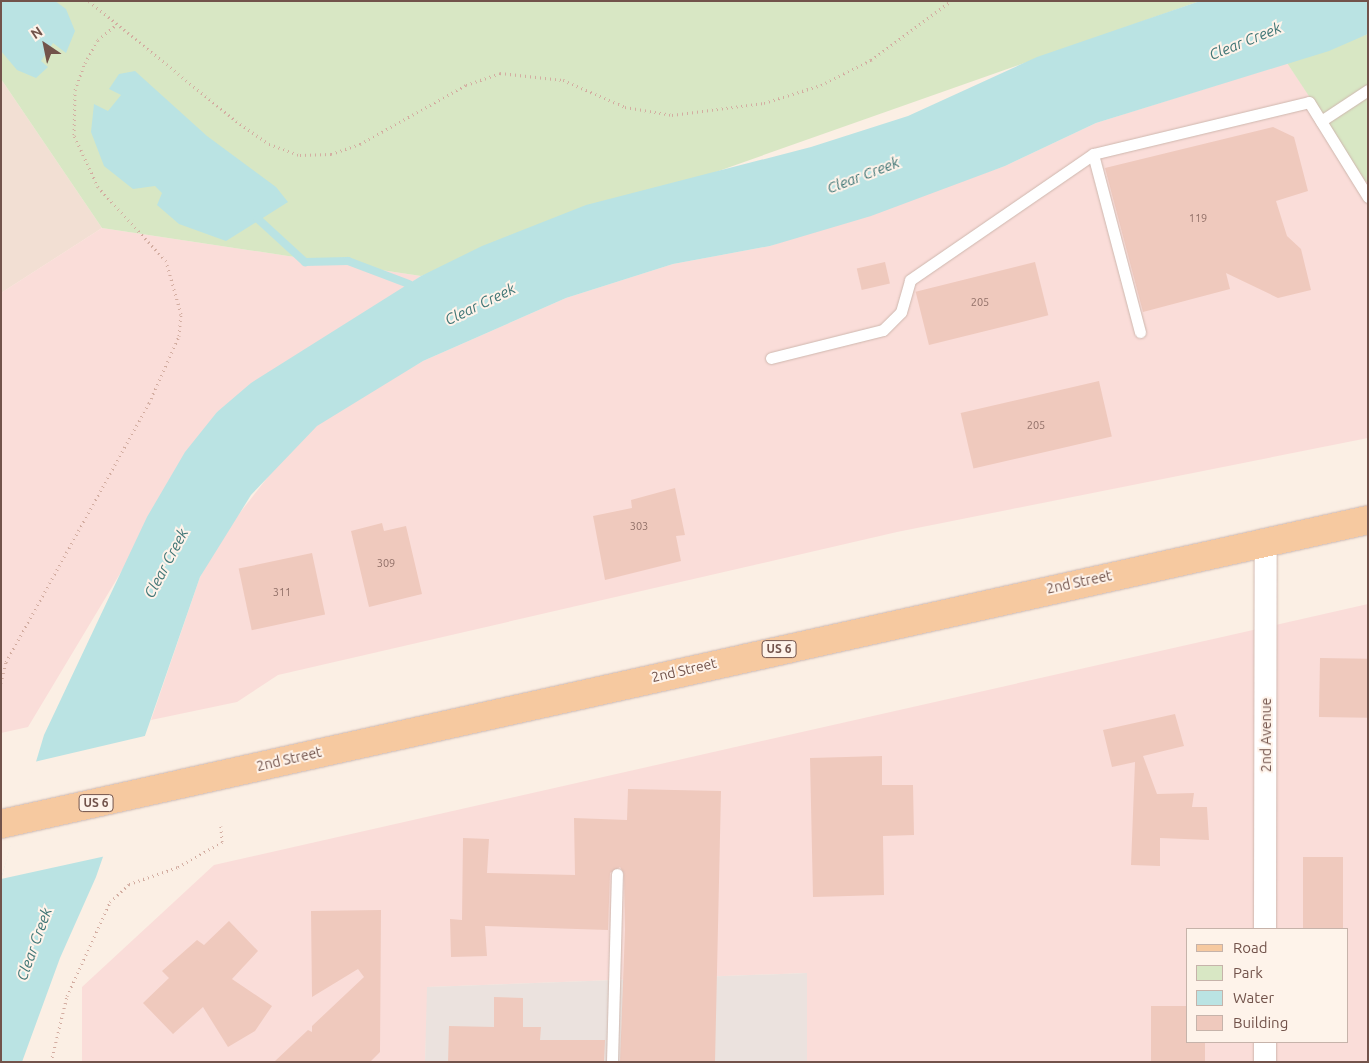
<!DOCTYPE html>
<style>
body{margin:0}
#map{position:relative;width:1369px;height:1063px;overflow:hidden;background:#fbefe4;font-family:Ubuntu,sans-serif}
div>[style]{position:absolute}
.residential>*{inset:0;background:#f2dfd3}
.commercial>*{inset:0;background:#faddd9}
.industrial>*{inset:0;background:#ebe2de}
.green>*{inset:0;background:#d8e7c4}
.water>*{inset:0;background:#bae3e3}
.pier>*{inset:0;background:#fbefe4}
.stream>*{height:8px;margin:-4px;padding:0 4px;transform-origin:4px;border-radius:4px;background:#bae3e3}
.building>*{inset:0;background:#efc9bd;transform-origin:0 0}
.path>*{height:3px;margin-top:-1.5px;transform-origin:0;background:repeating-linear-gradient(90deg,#d3ada1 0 1px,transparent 0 5px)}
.roads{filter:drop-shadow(0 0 1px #ceb7ae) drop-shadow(0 0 1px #ceb7ae)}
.lane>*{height:11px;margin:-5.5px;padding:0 5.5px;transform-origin:5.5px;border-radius:5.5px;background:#fff}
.street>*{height:22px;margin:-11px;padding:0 11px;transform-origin:11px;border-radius:11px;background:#fff}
.primary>*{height:28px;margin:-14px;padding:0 14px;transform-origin:14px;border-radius:14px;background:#f6c9a0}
span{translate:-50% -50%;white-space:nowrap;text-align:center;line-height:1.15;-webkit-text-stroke:4px #fef3ea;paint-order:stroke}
.number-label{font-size:11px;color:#917068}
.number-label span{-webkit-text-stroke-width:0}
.shield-label span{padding:1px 4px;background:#fef3ea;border:1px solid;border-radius:4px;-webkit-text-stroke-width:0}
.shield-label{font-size:12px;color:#72534b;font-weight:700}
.street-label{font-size:14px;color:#72534b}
.water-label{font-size:15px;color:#407676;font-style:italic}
.frame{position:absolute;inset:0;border:2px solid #72534b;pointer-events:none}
.legend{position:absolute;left:1186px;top:928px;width:162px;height:115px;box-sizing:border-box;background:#fef3ea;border:1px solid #c6b3aa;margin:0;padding:6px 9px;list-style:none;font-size:15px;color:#72534b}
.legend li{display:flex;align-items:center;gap:10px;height:25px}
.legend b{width:25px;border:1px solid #c6b3aa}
.north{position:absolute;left:20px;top:20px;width:50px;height:50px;-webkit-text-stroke:4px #fef3ea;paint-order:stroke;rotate:326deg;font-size:14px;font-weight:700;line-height:20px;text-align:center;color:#72534b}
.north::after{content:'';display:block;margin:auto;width:18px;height:22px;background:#72534b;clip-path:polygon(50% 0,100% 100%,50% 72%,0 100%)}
</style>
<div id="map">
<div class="residential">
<i style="clip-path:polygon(1px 79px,102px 228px,1px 293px)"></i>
</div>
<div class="commercial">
<i style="clip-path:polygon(1287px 63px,1368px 181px,1368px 438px,897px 532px,278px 675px,237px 702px,151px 720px,200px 577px,224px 533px,286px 454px,317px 425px,369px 391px,423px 361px,566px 298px,673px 264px,770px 246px,1005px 166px,1096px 123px)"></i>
<i style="clip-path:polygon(102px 228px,421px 276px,217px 412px,28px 727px,1px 733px,1px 293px)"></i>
<i style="clip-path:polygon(evenodd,1368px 604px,1368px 1062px,807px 1062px,807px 973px,428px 987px,425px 1062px,82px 1062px,82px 987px,214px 865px,1368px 604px,1188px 929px,1348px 929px,1348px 1042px,1188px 1042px,1188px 929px)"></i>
</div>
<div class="industrial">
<i style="clip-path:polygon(807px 973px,807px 1062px,425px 1062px,427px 987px)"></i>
</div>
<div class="green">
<i style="clip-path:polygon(1px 1px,1200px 1px,421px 276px,102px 228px,1px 79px)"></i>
<i style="clip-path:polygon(1368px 34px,1368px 181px,1366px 182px,1287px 63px)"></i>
</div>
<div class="water">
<i style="clip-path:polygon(1px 1px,55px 1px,66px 9px,75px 31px,66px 53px,53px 43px,41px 61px,48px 67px,36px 78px,17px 70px,1px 51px)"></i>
<i style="clip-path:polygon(1200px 1px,1368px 1px,1368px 34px,1329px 51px,1096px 123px,1005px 166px,871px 216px,770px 246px,673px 264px,566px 298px,423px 361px,317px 426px,251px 495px,200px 577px,96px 877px,60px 958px,22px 1062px,1px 1062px,1px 879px,44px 735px,147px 517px,185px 452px,217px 412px,251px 383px,421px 276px,482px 246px,586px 205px,811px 147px,908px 116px,1037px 57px)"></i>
<i style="clip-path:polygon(135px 71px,207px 136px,276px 187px,288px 202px,226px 241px,179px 224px,157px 205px,162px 193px,155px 186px,133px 189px,104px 166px,91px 132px,94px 104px,108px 111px,121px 95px,109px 89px,119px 74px)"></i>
</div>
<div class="pier">
<i style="clip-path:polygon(149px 735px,106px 856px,1px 879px,34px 762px)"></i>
</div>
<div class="stream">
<i style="left:258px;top:219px;width:64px;rotate:42.5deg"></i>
<i style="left:305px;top:262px;width:43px;rotate:-1.3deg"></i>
<i style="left:348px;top:261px;width:65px;rotate:20.7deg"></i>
</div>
<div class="building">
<i style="clip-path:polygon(1273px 127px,1294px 137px,1308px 191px,1276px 201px,1287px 236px,1301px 249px,1311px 290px,1278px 298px,1226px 273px,1230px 289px,1143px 312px,1105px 168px)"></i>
<i style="left:885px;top:262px;width:22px;height:29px;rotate:77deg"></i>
<i style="left:1035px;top:262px;width:55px;height:123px;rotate:76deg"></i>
<i style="left:1099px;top:381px;width:57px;height:142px;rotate:77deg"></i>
<i style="clip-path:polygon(675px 488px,685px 535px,676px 536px,681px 561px,605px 580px,593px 516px,632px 508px,631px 500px)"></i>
<i style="clip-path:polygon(382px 523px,384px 531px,406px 526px,422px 594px,369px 607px,351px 531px)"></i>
<i style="left:312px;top:553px;width:63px;height:75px;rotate:78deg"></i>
<i style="left:1320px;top:658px;width:48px;height:59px;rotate:1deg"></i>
<i style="clip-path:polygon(1175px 714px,1184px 746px,1143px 756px,1157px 794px,1194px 793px,1192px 807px,1207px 807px,1209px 840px,1160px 838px,1160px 866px,1131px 865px,1135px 762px,1112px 767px,1103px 730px)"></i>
<i style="clip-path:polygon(882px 756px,882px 785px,913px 785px,914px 835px,883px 836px,884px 895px,813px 897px,810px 758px)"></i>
<i style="clip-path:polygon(628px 789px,721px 791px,715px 1062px,620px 1062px,625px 930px,624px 874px,620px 867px,610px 873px,608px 930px,485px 926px,487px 956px,451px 957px,450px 919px,462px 920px,463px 838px,489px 839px,487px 873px,575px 875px,574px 818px,627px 820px)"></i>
<i style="left:1343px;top:857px;width:72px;height:40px;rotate:90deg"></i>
<i style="clip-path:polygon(381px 910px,380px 1052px,370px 1062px,274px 1062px,308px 1030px,312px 1032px,312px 1026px,364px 977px,358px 969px,312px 997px,311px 911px)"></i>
<i style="clip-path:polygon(229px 921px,258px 951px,232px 979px,272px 1006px,255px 1031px,228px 1047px,203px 1007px,173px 1034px,143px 1003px,169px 978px,162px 971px,197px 940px,204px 945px)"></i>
<i style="clip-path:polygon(494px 997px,523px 998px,523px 1027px,541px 1027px,540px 1040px,605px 1040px,604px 1062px,448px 1062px,449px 1026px,494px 1027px)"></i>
<i style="clip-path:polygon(1151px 1006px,1188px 1006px,1188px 1042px,1205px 1042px,1205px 1062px,1151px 1062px)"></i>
</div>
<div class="path">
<i style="left:89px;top:1px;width:190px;rotate:39.2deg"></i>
<i style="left:236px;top:121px;width:40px;rotate:34.9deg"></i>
<i style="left:269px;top:144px;width:33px;rotate:20deg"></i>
<i style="left:300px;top:155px;width:31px;rotate:-2deg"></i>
<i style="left:331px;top:154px;width:31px;rotate:-19deg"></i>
<i style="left:360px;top:144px;width:121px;rotate:-29.1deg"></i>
<i style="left:466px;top:85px;width:36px;rotate:-19deg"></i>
<i style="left:500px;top:73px;width:63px;rotate:6.3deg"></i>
<i style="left:563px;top:80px;width:68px;rotate:23.5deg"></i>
<i style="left:625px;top:107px;width:48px;rotate:9.7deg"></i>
<i style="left:672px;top:115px;width:93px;rotate:-7.4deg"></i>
<i style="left:764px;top:103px;width:60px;rotate:-17.5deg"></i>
<i style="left:821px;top:85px;width:56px;rotate:-26.6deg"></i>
<i style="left:871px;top:60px;width:99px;rotate:-36.4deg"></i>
<i style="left:1px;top:683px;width:22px;rotate:-77deg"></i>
<i style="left:6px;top:662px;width:296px;rotate:-61.1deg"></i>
<i style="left:149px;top:403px;width:73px;rotate:-65.9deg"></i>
<i style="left:179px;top:336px;width:22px;rotate:-85deg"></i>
<i style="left:181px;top:314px;width:55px;rotate:-105.8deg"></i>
<i style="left:166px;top:261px;width:100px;rotate:-132.6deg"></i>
<i style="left:98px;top:187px;width:57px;rotate:-114.8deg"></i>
<i style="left:74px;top:135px;width:45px;rotate:-88.7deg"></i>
<i style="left:75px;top:90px;width:29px;rotate:-70deg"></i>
<i style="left:85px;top:63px;width:26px;rotate:-61deg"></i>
<i style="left:98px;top:40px;width:23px;rotate:-40deg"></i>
<i style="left:51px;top:1062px;width:68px;rotate:-76.4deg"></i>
<i style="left:67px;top:996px;width:103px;rotate:-65.4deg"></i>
<i style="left:110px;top:902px;width:26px;rotate:-43deg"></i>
<i style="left:129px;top:884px;width:52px;rotate:-19.1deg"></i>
<i style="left:178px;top:867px;width:51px;rotate:-29.6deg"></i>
<i style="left:222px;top:842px;width:16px;rotate:-94deg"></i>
</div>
<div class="roads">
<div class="lane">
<i style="left:1321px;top:121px;width:56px;rotate:-33.4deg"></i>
<i style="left:1140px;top:332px;width:184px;rotate:-104.8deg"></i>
<i style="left:1093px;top:154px;width:222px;rotate:-13.5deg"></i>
<i style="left:1309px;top:102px;width:112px;rotate:58.2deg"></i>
<i style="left:771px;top:358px;width:115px;rotate:-14deg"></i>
<i style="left:883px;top:330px;width:25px;rotate:-45deg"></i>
<i style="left:901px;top:312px;width:33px;rotate:-74deg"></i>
<i style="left:910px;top:280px;width:222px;rotate:-34.5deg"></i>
<i style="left:612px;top:1062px;width:188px;rotate:-88.5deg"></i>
</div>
<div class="street">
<i style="left:1265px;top:929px;width:388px;rotate:-89.9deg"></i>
<i style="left:1265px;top:1062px;width:20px;rotate:-90deg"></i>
</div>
<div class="primary">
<i style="left:1px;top:824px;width:1400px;rotate:-12.54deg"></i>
</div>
</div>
<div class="number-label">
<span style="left:1198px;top:218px">119</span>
<span style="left:980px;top:302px">205</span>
<span style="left:1036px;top:425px">205</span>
<span style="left:639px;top:526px">303</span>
<span style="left:386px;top:563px">309</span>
<span style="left:282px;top:592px">311</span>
</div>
<div class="shield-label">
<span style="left:779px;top:649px">US 6</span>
<span style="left:96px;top:803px">US 6</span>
</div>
<div class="street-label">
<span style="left:1079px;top:582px;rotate:-12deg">2nd Street</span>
<span style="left:684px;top:670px;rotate:-13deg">2nd Street</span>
<span style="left:1266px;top:735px;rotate:-90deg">2nd Avenue</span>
<span style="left:289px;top:759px;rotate:-13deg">2nd Street</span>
</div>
<div class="water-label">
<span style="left:1245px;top:41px;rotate:-22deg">Clear Creek</span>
<span style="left:863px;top:175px;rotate:-21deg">Clear Creek</span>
<span style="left:480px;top:304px;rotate:-26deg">Clear Creek</span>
<span style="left:166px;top:563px;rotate:-62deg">Clear Creek</span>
<span style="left:34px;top:944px;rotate:-70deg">Clear Creek</span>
</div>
<div class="frame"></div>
<ul class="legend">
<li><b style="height:6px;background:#f6c9a0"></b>Road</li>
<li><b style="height:14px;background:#d8e7c4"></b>Park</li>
<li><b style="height:14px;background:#bae3e3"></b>Water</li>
<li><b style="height:14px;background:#efc9bd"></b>Building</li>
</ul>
<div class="north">N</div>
</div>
